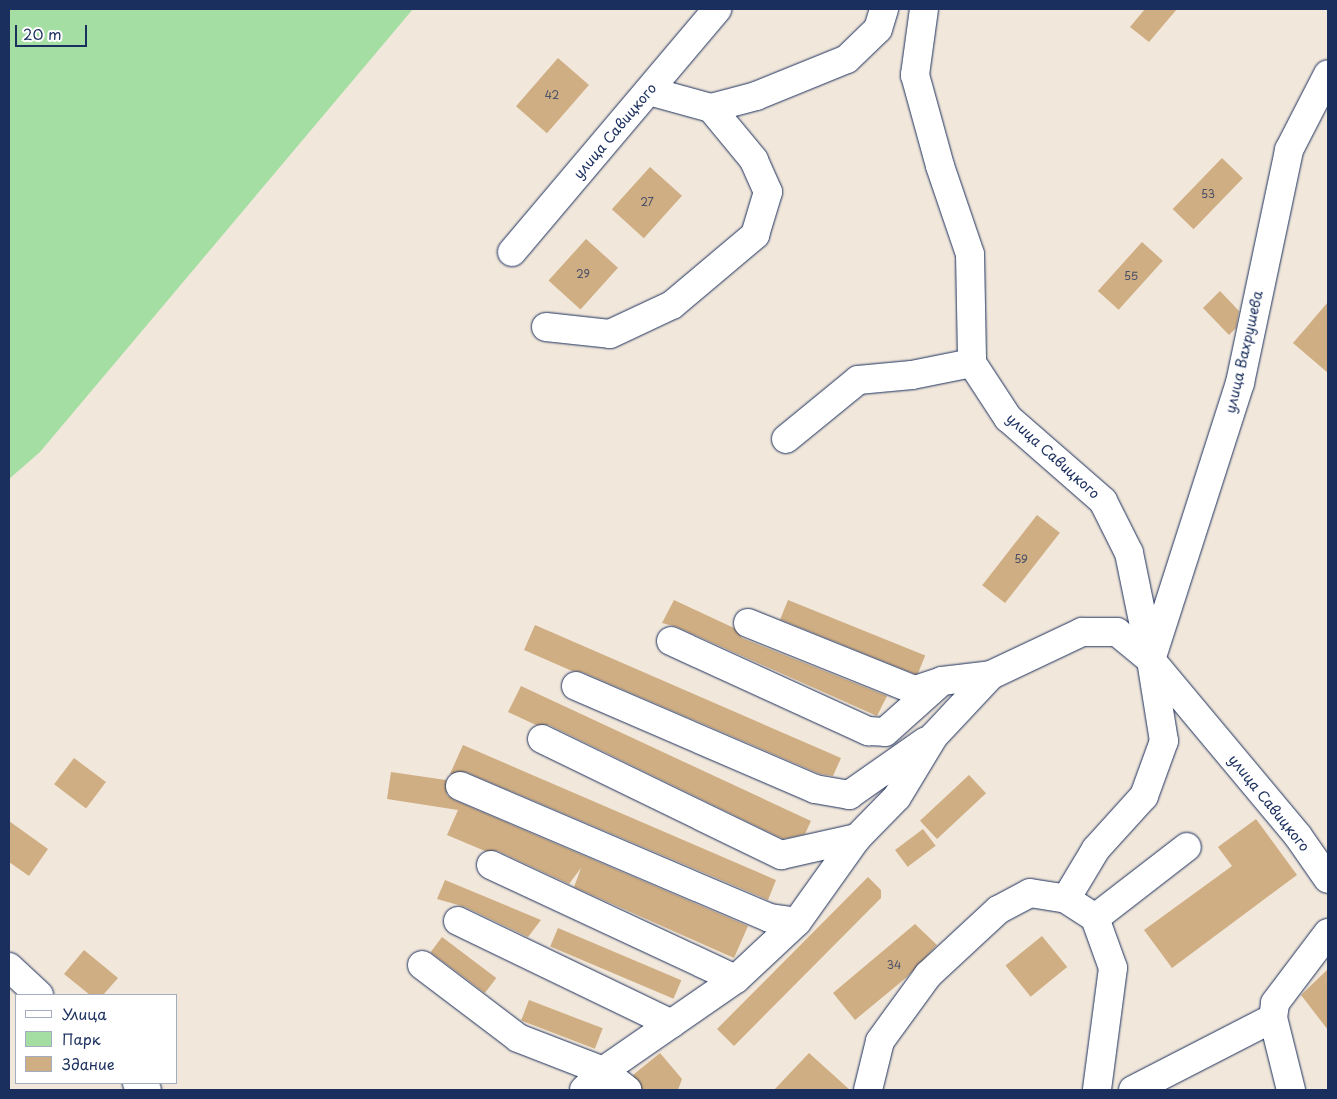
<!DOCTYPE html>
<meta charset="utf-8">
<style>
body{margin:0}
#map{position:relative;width:1337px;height:1099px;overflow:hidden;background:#f1e7da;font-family:"Playpen Sans",sans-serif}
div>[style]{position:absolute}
.green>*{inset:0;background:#a4dea3}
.building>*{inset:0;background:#d0ae83;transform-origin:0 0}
.roads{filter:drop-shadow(0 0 1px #1b2f5e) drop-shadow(0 0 1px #1b2f5e)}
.minor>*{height:28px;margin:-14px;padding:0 14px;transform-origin:14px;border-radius:14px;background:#fff}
span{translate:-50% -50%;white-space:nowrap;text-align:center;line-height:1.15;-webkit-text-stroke:4.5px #fff;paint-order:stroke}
.number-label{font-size:11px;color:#484f67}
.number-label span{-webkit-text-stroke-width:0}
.street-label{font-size:14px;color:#1b2f5e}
.frame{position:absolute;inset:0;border:10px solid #1b2f5e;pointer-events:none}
.legend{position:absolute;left:15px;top:994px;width:162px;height:90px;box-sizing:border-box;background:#fff;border:1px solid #a4acbf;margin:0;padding:6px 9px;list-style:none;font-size:15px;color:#1b2f5e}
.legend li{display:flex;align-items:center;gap:10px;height:25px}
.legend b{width:25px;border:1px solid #a4acbf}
.scale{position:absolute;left:15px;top:25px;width:72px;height:22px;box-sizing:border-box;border:2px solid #1b2f5e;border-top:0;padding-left:6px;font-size:15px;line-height:18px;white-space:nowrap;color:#1b2f5e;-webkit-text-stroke:4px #fff;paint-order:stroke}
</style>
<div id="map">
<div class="green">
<i style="clip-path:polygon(9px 9px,413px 9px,40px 452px,9px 479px)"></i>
</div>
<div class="building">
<i style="clip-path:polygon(1145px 9px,1177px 9px,1149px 42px,1130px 27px)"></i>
<i style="left:558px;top:58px;width:41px;height:64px;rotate:41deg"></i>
<i style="left:1222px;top:158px;width:29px;height:71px;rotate:44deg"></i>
<i style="left:650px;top:167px;width:43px;height:57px;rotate:42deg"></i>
<i style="left:586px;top:239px;width:43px;height:56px;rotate:42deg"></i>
<i style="left:1142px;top:242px;width:28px;height:66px;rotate:42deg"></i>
<i style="clip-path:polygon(1220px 291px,1239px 311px,1236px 328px,1229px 335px,1203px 308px)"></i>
<i style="clip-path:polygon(1328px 302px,1328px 373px,1293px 343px)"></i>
<i style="left:1037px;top:515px;width:29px;height:89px;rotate:38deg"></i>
<i style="clip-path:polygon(674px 600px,734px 628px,742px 638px,887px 696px,877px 716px,677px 627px,662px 623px)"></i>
<i style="left:788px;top:600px;width:148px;height:21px;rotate:22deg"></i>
<i style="clip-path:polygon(535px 625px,841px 758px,833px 776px,820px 774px,582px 672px,572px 671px,524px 650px)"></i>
<i style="clip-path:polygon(521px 686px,811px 821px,805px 834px,783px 839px,549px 725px,536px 725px,508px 712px)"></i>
<i style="clip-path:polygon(463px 745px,776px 880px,768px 900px,466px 772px,450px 774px)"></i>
<i style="left:74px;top:758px;width:40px;height:33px;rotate:37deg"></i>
<i style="clip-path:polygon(391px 772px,446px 780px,447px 795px,454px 800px,748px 926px,734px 958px,574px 887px,581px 868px,569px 884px,498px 851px,485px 851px,447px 835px,458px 810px,387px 799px)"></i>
<i style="left:969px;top:775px;width:25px;height:67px;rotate:47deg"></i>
<i style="clip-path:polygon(1256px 819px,1297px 875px,1172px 968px,1144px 930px,1232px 866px,1218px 847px)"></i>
<i style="clip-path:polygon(9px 821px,48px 849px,29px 876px,9px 862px)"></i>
<i style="left:923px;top:829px;width:21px;height:35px;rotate:53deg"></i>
<i style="clip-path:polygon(868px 877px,881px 890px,881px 898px,734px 1046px,717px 1029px)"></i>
<i style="clip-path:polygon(445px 880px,541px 920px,528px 937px,465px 907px,437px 899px)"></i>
<i style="clip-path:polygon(915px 924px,937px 945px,907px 977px,855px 1020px,833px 993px)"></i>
<i style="left:558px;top:928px;width:134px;height:20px;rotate:23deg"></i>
<i style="left:1042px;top:936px;width:40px;height:47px;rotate:51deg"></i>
<i style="left:442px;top:937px;width:68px;height:19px;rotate:37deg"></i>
<i style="clip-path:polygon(84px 950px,118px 978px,103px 995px,90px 995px,64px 974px)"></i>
<i style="clip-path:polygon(1328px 969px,1328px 1030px,1301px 995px)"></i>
<i style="left:529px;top:1000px;width:79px;height:22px;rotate:21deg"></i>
<i style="clip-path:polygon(660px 1053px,682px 1079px,678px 1090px,642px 1090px,633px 1075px)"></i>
<i style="clip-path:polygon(809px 1053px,850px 1090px,774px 1090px)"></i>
</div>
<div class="roads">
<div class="minor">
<i style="left:924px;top:9px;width:67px;rotate:97.8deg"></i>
<i style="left:915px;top:75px;width:94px;rotate:74.6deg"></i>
<i style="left:940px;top:166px;width:93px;rotate:71.2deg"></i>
<i style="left:970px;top:254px;width:109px;rotate:88.9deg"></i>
<i style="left:972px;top:363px;width:66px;rotate:56.8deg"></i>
<i style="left:1008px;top:418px;width:126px;rotate:41.1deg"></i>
<i style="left:1103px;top:501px;width:58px;rotate:63.4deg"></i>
<i style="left:1129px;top:553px;width:109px;rotate:78.4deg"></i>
<i style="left:1151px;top:660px;width:229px;rotate:50.1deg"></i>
<i style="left:1298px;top:836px;width:52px;rotate:55.1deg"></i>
<i style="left:649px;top:91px;width:64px;rotate:15.3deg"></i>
<i style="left:711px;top:108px;width:47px;rotate:-14.9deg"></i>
<i style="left:756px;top:96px;width:98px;rotate:-22.1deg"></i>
<i style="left:847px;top:59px;width:43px;rotate:-44.1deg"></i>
<i style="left:878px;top:29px;width:21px;rotate:-73deg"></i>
<i style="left:512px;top:252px;width:318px;rotate:-49.8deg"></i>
<i style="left:546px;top:327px;width:64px;rotate:6.2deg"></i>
<i style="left:610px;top:334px;width:68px;rotate:-25.1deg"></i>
<i style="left:672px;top:305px;width:109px;rotate:-40.1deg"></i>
<i style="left:755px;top:235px;width:45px;rotate:-73.2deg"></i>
<i style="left:768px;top:192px;width:35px;rotate:-114deg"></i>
<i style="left:754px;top:160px;width:67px;rotate:-129.6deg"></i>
<i style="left:786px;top:439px;width:93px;rotate:-39.3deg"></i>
<i style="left:858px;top:380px;width:54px;rotate:-5.3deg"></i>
<i style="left:912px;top:375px;width:61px;rotate:-11.3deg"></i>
<i style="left:748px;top:623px;width:180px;rotate:21.9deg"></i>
<i style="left:915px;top:690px;width:28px;rotate:-18deg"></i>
<i style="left:671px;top:641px;width:217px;rotate:24.6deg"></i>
<i style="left:868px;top:731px;width:17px;rotate:3deg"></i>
<i style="left:885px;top:732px;width:76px;rotate:-41.8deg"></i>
<i style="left:942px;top:681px;width:49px;rotate:-7deg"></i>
<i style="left:1151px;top:660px;width:291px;rotate:-72.2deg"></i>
<i style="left:1240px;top:383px;width:238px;rotate:-78.1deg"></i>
<i style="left:1289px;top:150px;width:85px;rotate:-62.8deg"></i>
<i style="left:576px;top:686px;width:260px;rotate:23.3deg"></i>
<i style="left:815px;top:789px;width:35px;rotate:10deg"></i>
<i style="left:849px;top:795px;width:94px;rotate:-35deg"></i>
<i style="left:542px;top:739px;width:266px;rotate:25.9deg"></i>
<i style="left:781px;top:855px;width:78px;rotate:-12.6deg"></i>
<i style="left:460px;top:786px;width:337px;rotate:23.1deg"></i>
<i style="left:770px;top:918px;width:27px;rotate:8deg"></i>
<i style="left:491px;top:865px;width:270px;rotate:25deg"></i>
<i style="left:1095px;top:918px;width:116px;rotate:-37.7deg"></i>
<i style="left:458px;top:921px;width:237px;rotate:25.7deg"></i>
<i style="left:422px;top:965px;width:121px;rotate:37.2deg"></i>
<i style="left:518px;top:1038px;width:91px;rotate:21.2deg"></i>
<i style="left:603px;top:1071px;width:31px;rotate:38deg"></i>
<i style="left:9px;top:967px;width:41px;rotate:43deg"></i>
<i style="left:137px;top:1083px;width:12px;rotate:35deg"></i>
<i style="left:584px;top:1090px;width:27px;rotate:-45deg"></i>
<i style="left:603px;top:1071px;width:162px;rotate:-34.7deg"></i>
<i style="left:736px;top:979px;width:83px;rotate:-43.1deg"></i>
<i style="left:797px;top:922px;width:103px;rotate:-54.5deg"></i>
<i style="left:857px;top:838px;width:57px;rotate:-45.7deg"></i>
<i style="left:897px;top:797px;width:71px;rotate:-58.8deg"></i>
<i style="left:934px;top:736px;width:83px;rotate:-46.9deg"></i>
<i style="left:991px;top:675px;width:101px;rotate:-25.3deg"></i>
<i style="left:1082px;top:632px;width:35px"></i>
<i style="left:1117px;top:632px;width:44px;rotate:39.5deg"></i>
<i style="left:1151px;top:660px;width:82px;rotate:80.9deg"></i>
<i style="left:1164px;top:741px;width:59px;rotate:110deg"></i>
<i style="left:1144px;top:796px;width:72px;rotate:132.2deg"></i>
<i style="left:1096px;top:849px;width:58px;rotate:121deg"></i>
<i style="left:868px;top:1090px;width:50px;rotate:-76.2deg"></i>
<i style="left:880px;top:1041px;width:82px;rotate:-54deg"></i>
<i style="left:928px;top:975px;width:96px;rotate:-42.9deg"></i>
<i style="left:998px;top:910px;width:36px;rotate:-28deg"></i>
<i style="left:1030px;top:893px;width:36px;rotate:9deg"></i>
<i style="left:1066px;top:899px;width:35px;rotate:33deg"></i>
<i style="left:1095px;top:918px;width:53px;rotate:70.2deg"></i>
<i style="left:1113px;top:968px;width:123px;rotate:97.5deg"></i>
<i style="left:1133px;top:1090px;width:157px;rotate:-27.2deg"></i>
<i style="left:1291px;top:1090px;width:74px;rotate:-104deg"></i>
<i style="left:1273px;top:1018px;width:15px;rotate:-82deg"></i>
<i style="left:1275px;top:1003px;width:88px;rotate:-52.9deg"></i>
</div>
</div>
<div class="number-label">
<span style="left:552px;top:95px">42</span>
<span style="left:1208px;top:194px">53</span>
<span style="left:647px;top:202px">27</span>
<span style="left:583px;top:274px">29</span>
<span style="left:1131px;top:276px">55</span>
<span style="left:1021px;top:559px">59</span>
<span style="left:894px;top:965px">34</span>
</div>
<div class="street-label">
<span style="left:615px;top:131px;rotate:-50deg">улица Савицкого</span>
<span style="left:1244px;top:352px;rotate:-77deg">улица Вахрушева</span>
<span style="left:1053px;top:456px;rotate:42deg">улица Савицкого</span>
<span style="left:1269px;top:803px;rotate:51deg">улица Савицкого</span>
</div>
<div class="frame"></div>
<ul class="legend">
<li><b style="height:6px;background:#fff"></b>Улица</li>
<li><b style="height:14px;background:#a4dea3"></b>Парк</li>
<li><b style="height:14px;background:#d0ae83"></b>Здание</li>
</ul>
<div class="scale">20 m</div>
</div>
